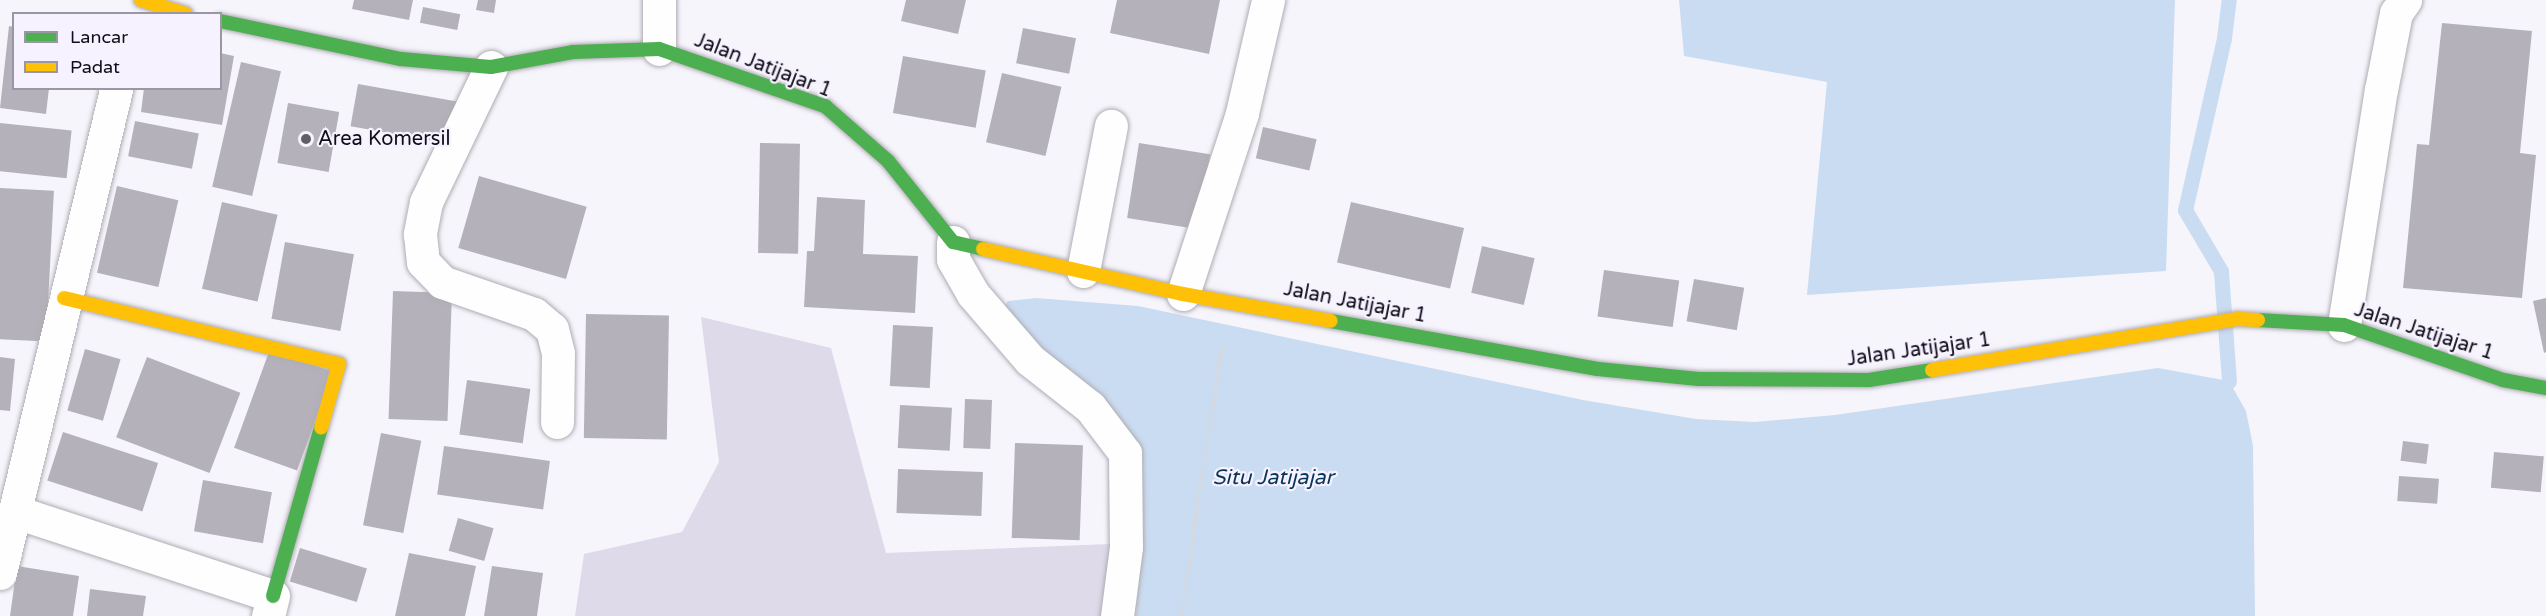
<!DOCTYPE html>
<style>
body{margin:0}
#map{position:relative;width:2546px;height:616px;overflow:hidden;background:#f7f5fc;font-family:"Varela Round",sans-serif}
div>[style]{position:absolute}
.green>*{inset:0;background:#dedaea}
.water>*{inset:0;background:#cadcf1}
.stream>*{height:15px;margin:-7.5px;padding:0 7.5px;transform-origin:7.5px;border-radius:7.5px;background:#cadcf1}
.building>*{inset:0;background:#b4b1ba;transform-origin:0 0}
.path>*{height:4px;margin-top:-2px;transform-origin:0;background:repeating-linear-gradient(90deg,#d8d8da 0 3px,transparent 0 6px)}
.roads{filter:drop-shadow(0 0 2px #afacb4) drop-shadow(0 0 2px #afacb4)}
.street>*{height:33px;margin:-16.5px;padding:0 16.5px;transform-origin:16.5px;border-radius:16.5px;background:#fefeff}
.fast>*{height:14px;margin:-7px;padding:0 7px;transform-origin:7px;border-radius:7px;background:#4caf50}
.slow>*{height:14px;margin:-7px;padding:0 7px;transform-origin:7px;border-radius:7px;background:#ffc107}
.dots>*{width:16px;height:16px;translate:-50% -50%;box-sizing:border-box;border:3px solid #f6f2ff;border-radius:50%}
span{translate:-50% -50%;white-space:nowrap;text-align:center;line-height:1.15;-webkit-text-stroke:4.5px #f6f2ff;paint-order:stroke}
.street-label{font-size:20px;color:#100d17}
.poi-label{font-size:20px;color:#100d17}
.left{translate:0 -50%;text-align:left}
.water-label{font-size:21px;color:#083658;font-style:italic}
.legend{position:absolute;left:12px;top:12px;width:210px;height:78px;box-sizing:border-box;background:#f6f2ff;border:2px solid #9a96a2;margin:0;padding:8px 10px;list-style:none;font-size:18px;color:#100d17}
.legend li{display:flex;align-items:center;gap:12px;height:30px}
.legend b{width:30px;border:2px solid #9a96a2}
</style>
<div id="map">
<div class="green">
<i style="clip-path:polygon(701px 317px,831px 348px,886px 553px,1135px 543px,1137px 616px,575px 616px,584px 554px,682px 532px,719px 462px)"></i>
</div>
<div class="water">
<i style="clip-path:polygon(1679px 0,2175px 0,2166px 271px,1807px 295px,1827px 82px,1684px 56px)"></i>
<i style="clip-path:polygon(1036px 298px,1138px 306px,1583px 400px,1696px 419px,1755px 422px,1835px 415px,2158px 368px,2229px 381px,2246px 411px,2253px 446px,2255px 616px,1137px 616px,1136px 491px,1003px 308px,1008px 301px)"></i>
</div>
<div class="stream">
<i style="left:2229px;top:381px;width:110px;rotate:-94.2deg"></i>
<i style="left:2221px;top:271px;width:71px;rotate:-120.5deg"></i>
<i style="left:2185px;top:210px;width:176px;rotate:-77.2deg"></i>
<i style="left:2224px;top:38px;width:38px;rotate:-83deg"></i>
</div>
<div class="building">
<i style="clip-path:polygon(354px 0,413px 0,409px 20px,352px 9px)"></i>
<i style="clip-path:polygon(478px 0,496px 0,494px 13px,476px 10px)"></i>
<i style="clip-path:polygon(906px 0,966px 0,958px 34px,901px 21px)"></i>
<i style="clip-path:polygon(1117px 0,1220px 0,1209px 54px,1110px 33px)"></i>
<i style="left:423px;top:7px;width:38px;height:16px;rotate:11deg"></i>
<i style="clip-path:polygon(2442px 23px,2532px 31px,2520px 153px,2536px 155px,2522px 298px,2403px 288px,2417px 144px,2429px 145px)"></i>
<i style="clip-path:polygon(9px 26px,14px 27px,14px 88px,49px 88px,46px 114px,0 108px)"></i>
<i style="left:1023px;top:28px;width:54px;height:36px;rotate:11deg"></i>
<i style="clip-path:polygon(220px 53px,234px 56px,222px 125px,141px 112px,144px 88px,220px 88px)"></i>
<i style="left:903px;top:56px;width:84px;height:58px;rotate:10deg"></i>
<i style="left:241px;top:62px;width:41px;height:128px;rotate:13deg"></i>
<i style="left:1002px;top:73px;width:61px;height:71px;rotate:13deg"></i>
<i style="left:358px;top:84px;width:105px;height:43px;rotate:10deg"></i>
<i style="left:288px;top:103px;width:52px;height:61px;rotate:10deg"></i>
<i style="left:135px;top:121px;width:65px;height:36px;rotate:11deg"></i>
<i style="left:0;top:123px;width:72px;height:48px;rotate:6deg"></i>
<i style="left:1263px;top:127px;width:55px;height:32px;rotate:13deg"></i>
<i style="left:760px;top:143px;width:40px;height:110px;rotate:1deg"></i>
<i style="left:1139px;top:143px;width:72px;height:76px;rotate:9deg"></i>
<i style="left:479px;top:176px;width:112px;height:75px;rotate:16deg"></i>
<i style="left:117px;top:186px;width:63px;height:89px;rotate:13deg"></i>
<i style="left:0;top:188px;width:54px;height:151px;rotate:3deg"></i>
<i style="clip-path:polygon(817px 197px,865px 200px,863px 254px,918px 256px,915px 313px,804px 307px,807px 251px,814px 251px)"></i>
<i style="left:222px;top:202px;width:57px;height:89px;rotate:13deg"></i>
<i style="left:1351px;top:202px;width:116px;height:62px;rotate:13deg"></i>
<i style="left:285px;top:242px;width:70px;height:78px;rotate:10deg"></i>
<i style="left:1482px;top:246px;width:54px;height:48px;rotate:13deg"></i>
<i style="left:1604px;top:270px;width:76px;height:47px;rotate:8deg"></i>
<i style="left:1694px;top:279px;width:51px;height:43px;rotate:10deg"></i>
<i style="left:393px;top:291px;width:59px;height:128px;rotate:2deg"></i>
<i style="clip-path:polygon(2546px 298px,2546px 352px,2544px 353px,2533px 301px)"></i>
<i style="left:586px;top:314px;width:83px;height:124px;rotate:1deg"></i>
<i style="left:893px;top:325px;width:40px;height:61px;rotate:3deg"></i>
<i style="left:85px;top:349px;width:37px;height:64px;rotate:16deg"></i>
<i style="left:270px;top:349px;width:67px;height:105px;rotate:20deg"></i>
<i style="clip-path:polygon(0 357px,15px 359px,10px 411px,0 410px)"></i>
<i style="left:147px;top:357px;width:100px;height:86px;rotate:21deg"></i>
<i style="left:467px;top:380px;width:64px;height:55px;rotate:8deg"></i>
<i style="left:965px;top:399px;width:27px;height:49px;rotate:2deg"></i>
<i style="left:900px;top:405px;width:52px;height:43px;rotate:3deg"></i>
<i style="left:63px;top:432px;width:100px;height:51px;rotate:18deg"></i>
<i style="left:381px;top:433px;width:41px;height:94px;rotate:11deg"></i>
<i style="left:2403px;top:441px;width:26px;height:20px;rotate:7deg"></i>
<i style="left:1015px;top:443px;width:68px;height:95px;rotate:2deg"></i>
<i style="left:444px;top:446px;width:107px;height:49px;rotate:8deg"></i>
<i style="left:2494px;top:452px;width:50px;height:36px;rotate:5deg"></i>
<i style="left:898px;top:469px;width:85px;height:44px;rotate:2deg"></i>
<i style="left:2399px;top:476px;width:40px;height:25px;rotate:4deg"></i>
<i style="left:203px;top:480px;width:70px;height:52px;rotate:10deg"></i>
<i style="left:458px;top:518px;width:37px;height:34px;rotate:16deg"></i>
<i style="left:300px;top:548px;width:70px;height:35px;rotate:17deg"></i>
<i style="clip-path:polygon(409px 553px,476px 566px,465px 616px,395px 616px)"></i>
<i style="clip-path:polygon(17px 566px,79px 576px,73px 616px,10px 616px)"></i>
<i style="clip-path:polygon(492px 566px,543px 573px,537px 616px,484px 616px)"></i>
<i style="clip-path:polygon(90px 589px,146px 596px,143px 616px,87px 616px)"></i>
</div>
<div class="path">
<i style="left:1181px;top:616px;width:275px;rotate:-81.4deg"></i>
</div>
<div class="roads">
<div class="street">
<i style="left:659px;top:0;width:49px;rotate:90deg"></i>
<i style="left:491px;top:67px;width:150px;rotate:115.7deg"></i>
<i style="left:426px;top:202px;width:33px;rotate:101deg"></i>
<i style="left:420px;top:234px;width:28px;rotate:84deg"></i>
<i style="left:423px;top:262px;width:28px;rotate:46deg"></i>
<i style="left:442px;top:282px;width:97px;rotate:19.2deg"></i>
<i style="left:534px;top:314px;width:23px;rotate:40deg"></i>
<i style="left:552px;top:329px;width:25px;rotate:76deg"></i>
<i style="left:558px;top:353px;width:69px;rotate:90.8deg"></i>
<i style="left:953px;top:242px;width:17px;rotate:90deg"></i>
<i style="left:953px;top:259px;width:40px;rotate:60.3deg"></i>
<i style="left:973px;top:294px;width:87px;rotate:49.2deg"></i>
<i style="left:1030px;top:360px;width:76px;rotate:38.1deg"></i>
<i style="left:1090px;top:407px;width:58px;rotate:52.7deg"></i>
<i style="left:1125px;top:453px;width:94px;rotate:89.4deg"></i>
<i style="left:1126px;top:547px;width:70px;rotate:97.4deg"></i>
<i style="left:1083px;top:271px;width:148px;rotate:-79.1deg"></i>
<i style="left:1183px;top:294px;width:190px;rotate:-71.9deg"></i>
<i style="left:1242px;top:113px;width:116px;rotate:-77deg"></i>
<i style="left:2344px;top:325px;width:238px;rotate:-81.1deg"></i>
<i style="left:2381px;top:90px;width:78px;rotate:-79deg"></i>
<i style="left:2396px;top:13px;width:16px;rotate:-55deg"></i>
<i style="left:16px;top:512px;width:270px;rotate:18.1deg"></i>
<i style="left:273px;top:596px;width:21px;rotate:104deg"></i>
<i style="left:0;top:573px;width:499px;rotate:-76.5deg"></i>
</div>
<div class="fast">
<i style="left:220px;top:21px;width:185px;rotate:11.9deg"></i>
<i style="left:401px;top:59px;width:90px;rotate:5.1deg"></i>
<i style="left:491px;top:67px;width:83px;rotate:-10.4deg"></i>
<i style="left:573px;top:52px;width:86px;rotate:-2deg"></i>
<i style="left:659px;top:49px;width:176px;rotate:19deg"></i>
<i style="left:825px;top:106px;width:84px;rotate:41.1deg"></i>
<i style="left:888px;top:161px;width:104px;rotate:51.3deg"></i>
<i style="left:953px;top:242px;width:31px;rotate:13deg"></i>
<i style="left:2258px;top:320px;width:86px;rotate:3.3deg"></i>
<i style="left:2344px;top:325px;width:168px;rotate:19.1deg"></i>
<i style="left:2503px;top:380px;width:44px;rotate:10.5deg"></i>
<i style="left:1331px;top:321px;width:271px;rotate:10.2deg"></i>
<i style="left:1598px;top:369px;width:101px;rotate:5.7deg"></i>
<i style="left:1699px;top:379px;width:170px;rotate:0.3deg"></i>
<i style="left:1869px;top:380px;width:64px;rotate:-9deg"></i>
<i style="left:273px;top:596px;width:175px;rotate:-74.1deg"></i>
</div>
<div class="slow">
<i style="left:141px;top:0;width:47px;rotate:17.3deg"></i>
<i style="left:983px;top:249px;width:205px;rotate:12.7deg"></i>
<i style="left:1183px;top:294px;width:150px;rotate:10.3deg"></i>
<i style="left:64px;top:298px;width:283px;rotate:13.5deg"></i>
<i style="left:339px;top:364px;width:66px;rotate:105.7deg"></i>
<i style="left:1932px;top:370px;width:310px;rotate:-9.5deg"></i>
<i style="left:2238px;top:319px;width:20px;rotate:3deg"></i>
</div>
</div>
<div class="dots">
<i style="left:306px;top:139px;background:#615e67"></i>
</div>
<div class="street-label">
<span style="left:763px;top:66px;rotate:21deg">Jalan Jatijajar 1</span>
<span style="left:1355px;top:303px;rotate:11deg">Jalan Jatijajar 1</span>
<span style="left:2424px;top:332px;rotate:18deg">Jalan Jatijajar 1</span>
<span style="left:1919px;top:350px;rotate:-8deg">Jalan Jatijajar 1</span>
</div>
<div class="poi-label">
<span class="left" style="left:318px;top:139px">Area Komersil</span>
</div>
<div class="water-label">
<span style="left:1273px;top:478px">Situ Jatijajar</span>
</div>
<ul class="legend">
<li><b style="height:8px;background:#4caf50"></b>Lancar</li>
<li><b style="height:8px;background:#ffc107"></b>Padat</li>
</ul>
</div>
